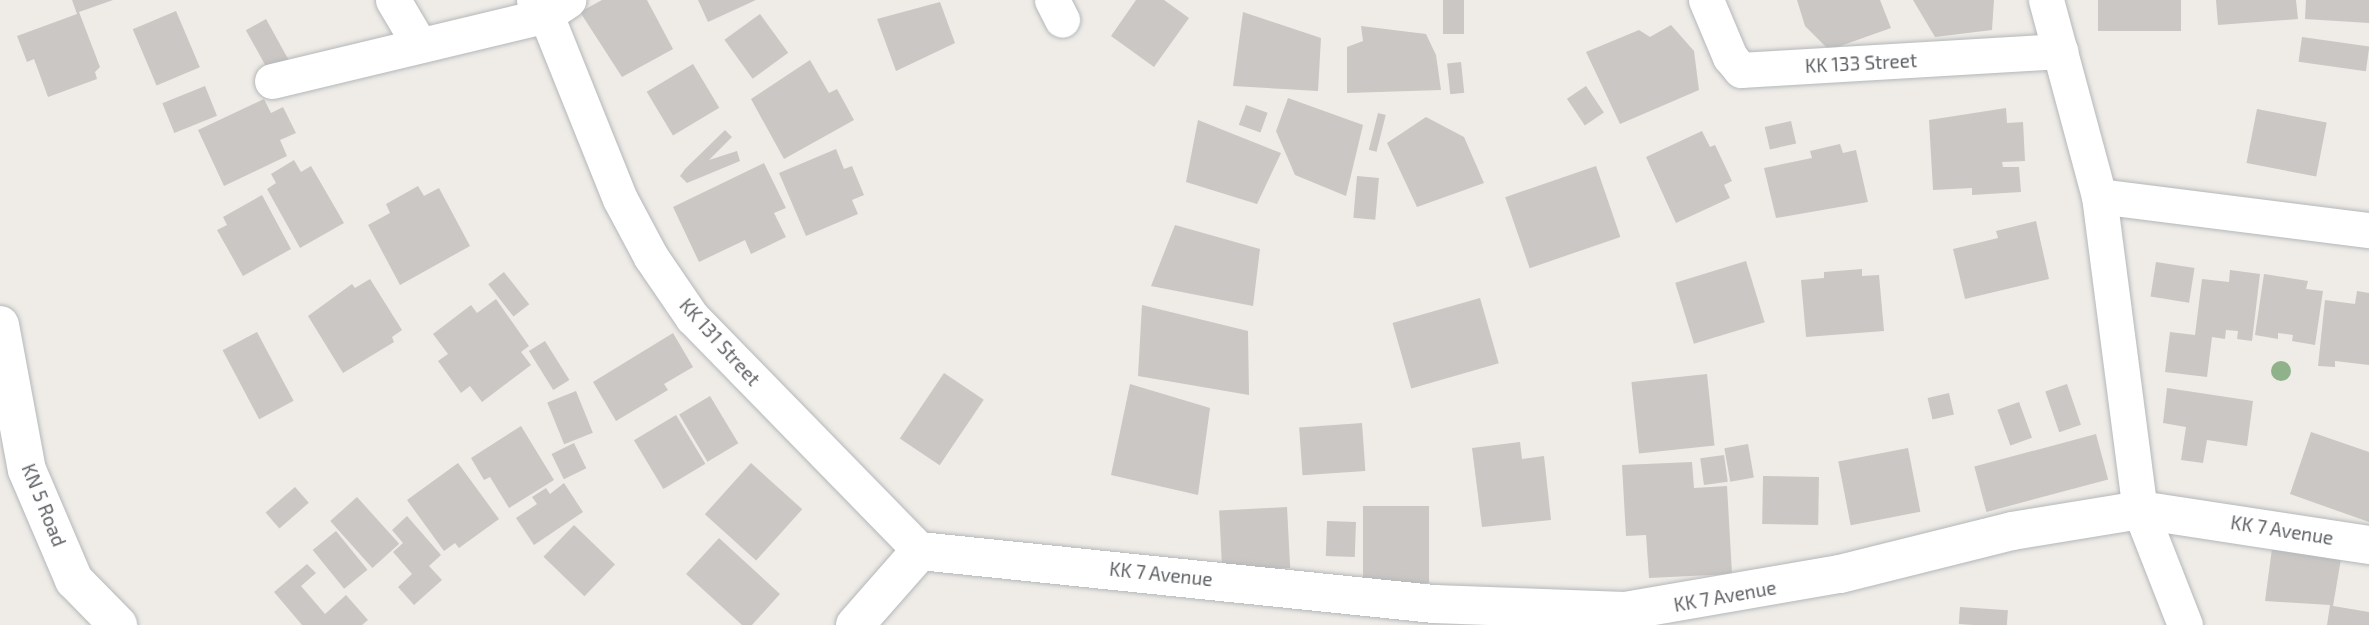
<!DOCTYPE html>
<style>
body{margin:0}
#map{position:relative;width:2369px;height:625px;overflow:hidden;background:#efece7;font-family:"Exo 2",sans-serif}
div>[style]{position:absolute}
.building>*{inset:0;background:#cac7c4;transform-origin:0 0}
.roads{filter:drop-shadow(0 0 2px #b4b7ba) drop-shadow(0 0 2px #b4b7ba)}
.minor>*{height:35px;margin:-17.5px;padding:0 17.5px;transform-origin:17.5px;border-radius:17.5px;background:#fff}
.tertiary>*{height:38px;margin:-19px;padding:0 19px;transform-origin:19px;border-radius:19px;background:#fff}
.secondary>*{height:38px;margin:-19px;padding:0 19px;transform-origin:19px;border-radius:19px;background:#fff}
.trees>*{width:20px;height:20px;margin:-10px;border-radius:50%;background:#90b28b}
span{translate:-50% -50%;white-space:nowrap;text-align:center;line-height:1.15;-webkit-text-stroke:5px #fff;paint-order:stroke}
.street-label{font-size:19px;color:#5f6265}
</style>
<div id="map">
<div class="building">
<i style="clip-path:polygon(72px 0,113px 0,79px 12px,100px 67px,95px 72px,97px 79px,48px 97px,34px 59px,27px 62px,17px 36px,77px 14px)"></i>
<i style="clip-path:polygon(602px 0,647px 0,673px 49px,622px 77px,580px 12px)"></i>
<i style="clip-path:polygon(698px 0,756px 0,708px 22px)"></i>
<i style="clip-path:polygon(1136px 0,1164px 0,1189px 18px,1154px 67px,1111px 36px)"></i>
<i style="left:1443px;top:0;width:21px;height:34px"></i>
<i style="clip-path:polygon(1797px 0,1880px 0,1891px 28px,1829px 50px,1805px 26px)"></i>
<i style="clip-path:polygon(1913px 0,1994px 0,1992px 30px,1935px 37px)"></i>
<i style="left:2098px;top:0;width:83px;height:31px"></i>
<i style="clip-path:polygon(2216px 0,2296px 0,2298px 19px,2218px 25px)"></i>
<i style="clip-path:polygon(2306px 0,2369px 0,2369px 23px,2305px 19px)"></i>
<i style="clip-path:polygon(940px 2px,955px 43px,896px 71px,877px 19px)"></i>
<i style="left:176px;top:11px;width:61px;height:47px;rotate:67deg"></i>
<i style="clip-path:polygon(1243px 12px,1321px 38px,1318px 91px,1233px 86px)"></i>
<i style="left:760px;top:14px;width:48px;height:44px;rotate:54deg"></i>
<i style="left:266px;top:19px;width:60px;height:23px;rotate:61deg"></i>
<i style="clip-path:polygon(1671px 25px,1694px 51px,1699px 90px,1620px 124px,1586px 52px,1639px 30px,1650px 37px)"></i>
<i style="clip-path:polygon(1361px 26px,1426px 34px,1436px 55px,1441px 90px,1347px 93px,1347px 47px,1363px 41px)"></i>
<i style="left:2302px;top:37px;width:68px;height:25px;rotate:8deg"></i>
<i style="clip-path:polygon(810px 60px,829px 93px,837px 89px,854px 120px,784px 159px,751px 99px)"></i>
<i style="left:1461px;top:62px;width:31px;height:14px;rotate:84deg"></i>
<i style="left:693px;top:64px;width:51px;height:54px;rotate:59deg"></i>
<i style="left:205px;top:86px;width:32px;height:46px;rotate:68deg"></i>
<i style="left:1586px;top:86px;width:32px;height:23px;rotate:56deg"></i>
<i style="clip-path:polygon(1288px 98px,1363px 125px,1346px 196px,1295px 175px,1276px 131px)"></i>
<i style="clip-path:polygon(264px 99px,271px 113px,283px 107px,296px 133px,280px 140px,287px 156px,224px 186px,198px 130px)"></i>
<i style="left:1246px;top:105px;width:23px;height:21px;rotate:20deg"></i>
<i style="clip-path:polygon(2006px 108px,2007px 123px,2023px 122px,2025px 161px,2002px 162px,2003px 167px,2019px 167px,2021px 192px,1972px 195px,1972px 188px,1933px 190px,1929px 120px)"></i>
<i style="left:2257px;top:109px;width:71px;height:55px;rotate:11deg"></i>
<i style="left:1378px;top:113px;width:8px;height:38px;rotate:14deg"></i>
<i style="clip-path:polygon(1426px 117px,1464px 137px,1484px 183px,1417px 207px,1387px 143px)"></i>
<i style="clip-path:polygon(1198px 120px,1281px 153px,1257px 204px,1186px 182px)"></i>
<i style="left:1791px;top:121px;width:23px;height:27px;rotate:77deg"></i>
<i style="clip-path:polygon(725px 130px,732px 137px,709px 160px,737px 151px,740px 161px,687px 183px,680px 176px,685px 169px)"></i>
<i style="clip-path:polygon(1702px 131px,1710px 147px,1715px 145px,1732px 181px,1724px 185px,1730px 198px,1676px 223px,1646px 157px)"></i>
<i style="clip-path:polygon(1840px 144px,1843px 153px,1856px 150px,1868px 202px,1776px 218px,1764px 168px,1812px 158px,1810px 151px)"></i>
<i style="clip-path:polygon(836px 149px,844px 169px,852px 166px,864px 195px,852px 200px,858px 214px,806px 236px,779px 173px)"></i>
<i style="clip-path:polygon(294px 160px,301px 172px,311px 166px,344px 223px,300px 248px,267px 189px,276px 183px,271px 174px)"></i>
<i style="clip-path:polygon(764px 163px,786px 208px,774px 213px,786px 237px,751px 254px,745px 240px,699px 262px,673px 207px)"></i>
<i style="left:1596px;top:166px;width:75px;height:96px;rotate:71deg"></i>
<i style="left:1357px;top:176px;width:22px;height:42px;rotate:5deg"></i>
<i style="clip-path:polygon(418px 186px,424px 196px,439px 188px,470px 246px,400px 285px,368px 225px,390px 213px,386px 204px)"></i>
<i style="clip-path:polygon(262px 195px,291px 249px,243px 276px,217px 230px,227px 225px,223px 217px)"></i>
<i style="clip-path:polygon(2036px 221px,2049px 279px,1965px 299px,1953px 249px,1998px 238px,1996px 231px)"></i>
<i style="clip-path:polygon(1175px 225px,1260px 249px,1253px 306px,1151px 286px)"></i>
<i style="left:1746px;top:261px;width:64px;height:74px;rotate:73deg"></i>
<i style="left:2156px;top:262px;width:39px;height:35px;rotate:9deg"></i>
<i style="clip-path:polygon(1862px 269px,1862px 276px,1879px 275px,1884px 331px,1806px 337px,1801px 280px,1824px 278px,1824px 272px)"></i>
<i style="clip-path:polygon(2230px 270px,2260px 274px,2252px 341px,2237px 339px,2238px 331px,2226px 330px,2225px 339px,2212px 337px,2207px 377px,2165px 372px,2170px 332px,2195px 335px,2202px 279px,2229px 282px)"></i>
<i style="left:504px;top:272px;width:41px;height:20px;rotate:52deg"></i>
<i style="clip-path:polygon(2264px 274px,2308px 281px,2306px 289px,2323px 291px,2315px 345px,2292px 341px,2293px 335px,2278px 333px,2278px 339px,2255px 335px)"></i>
<i style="clip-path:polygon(370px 279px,402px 330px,392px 337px,394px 342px,343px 373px,308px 316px,352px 284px,355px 288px)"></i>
<i style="clip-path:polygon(2357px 291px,2369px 293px,2369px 365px,2335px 361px,2335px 367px,2318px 366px,2325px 300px,2355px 304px)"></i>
<i style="left:1480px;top:298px;width:68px;height:91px;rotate:74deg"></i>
<i style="clip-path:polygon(496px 299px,529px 346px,521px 352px,531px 365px,482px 402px,470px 386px,461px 393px,438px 361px,448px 354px,433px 334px,471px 305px,477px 313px)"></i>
<i style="clip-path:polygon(1142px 305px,1248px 331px,1249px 395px,1138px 376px)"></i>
<i style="left:257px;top:332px;width:78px;height:39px;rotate:62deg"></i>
<i style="clip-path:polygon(673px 333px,693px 367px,664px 384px,668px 390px,616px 421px,593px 382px)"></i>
<i style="left:545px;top:341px;width:46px;height:19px;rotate:58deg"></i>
<i style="left:944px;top:373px;width:48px;height:79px;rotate:34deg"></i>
<i style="left:1707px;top:374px;width:72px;height:76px;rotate:84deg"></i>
<i style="clip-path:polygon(1130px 384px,1210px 408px,1198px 495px,1111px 475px)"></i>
<i style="left:2067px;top:384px;width:43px;height:23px;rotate:71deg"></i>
<i style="clip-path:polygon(2167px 388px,2253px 401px,2247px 446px,2207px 440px,2203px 463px,2181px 460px,2186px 427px,2163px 423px)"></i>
<i style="left:576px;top:391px;width:45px;height:31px;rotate:68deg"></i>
<i style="left:1949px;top:393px;width:22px;height:22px;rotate:77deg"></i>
<i style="left:710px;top:396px;width:55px;height:36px;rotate:59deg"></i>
<i style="left:2019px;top:402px;width:38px;height:23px;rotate:70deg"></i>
<i style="left:676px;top:415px;width:57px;height:49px;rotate:59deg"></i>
<i style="left:1362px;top:423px;width:48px;height:63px;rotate:86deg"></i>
<i style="clip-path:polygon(521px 426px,554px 480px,509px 508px,490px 477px,484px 480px,471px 458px)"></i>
<i style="clip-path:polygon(2311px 432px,2369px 452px,2369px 522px,2290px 494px)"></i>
<i style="left:2096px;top:434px;width:47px;height:126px;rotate:75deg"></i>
<i style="clip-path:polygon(1520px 442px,1522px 459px,1544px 456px,1551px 520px,1482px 527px,1472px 448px)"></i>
<i style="left:574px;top:443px;width:28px;height:25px;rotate:64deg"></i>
<i style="left:1748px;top:444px;width:34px;height:24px;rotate:80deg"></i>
<i style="left:1908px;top:448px;width:65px;height:71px;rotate:79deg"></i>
<i style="left:1724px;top:455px;width:27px;height:24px;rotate:82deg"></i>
<i style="clip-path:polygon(1692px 462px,1694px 488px,1727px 486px,1732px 574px,1649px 578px,1646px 535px,1626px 536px,1622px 465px)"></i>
<i style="clip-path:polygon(458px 463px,499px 519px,459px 548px,455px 543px,444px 551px,407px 500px)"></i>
<i style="left:751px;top:463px;width:69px;height:69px;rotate:42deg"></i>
<i style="left:1763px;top:476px;width:56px;height:48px;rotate:1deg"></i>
<i style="clip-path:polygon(564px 483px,583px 512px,534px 545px,516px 518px,537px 504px,532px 497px,546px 488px,550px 494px)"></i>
<i style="left:295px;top:487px;width:21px;height:39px;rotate:49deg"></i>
<i style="left:357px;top:497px;width:63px;height:36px;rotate:48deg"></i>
<i style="left:1363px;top:506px;width:66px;height:77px"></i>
<i style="left:1287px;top:507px;width:61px;height:68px;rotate:87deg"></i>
<i style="clip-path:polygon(407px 516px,441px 555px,429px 566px,442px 580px,414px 605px,398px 587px,412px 574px,393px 552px,403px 543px,392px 530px)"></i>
<i style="left:1327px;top:521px;width:29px;height:35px;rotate:2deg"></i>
<i style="left:574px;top:525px;width:57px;height:44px;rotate:44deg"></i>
<i style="left:336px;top:531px;width:50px;height:30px;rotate:51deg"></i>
<i style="clip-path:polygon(719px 538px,780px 594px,752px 625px,742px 625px,686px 574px)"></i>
<i style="clip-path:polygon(2273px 541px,2342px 553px,2333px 606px,2369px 612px,2369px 625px,2327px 625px,2330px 605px,2265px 601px)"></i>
<i style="clip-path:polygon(307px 564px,316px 573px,301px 586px,325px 614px,346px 595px,368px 620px,362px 625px,302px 625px,274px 592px)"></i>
<i style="left:1960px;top:607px;width:48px;height:17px;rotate:4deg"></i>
</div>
<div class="roads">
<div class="minor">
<i style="left:393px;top:0;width:51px;rotate:59.4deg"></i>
<i style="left:534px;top:0;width:19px;rotate:51deg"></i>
<i style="left:546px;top:15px;width:198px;rotate:68.1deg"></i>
<i style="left:620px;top:199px;width:66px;rotate:61.9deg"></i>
<i style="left:651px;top:257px;width:73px;rotate:55.7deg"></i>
<i style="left:692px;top:317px;width:327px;rotate:45.7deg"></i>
<i style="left:1052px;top:0;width:22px;rotate:63deg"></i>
<i style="left:1706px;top:0;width:62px;rotate:67.2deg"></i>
<i style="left:1730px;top:57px;width:17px;rotate:50deg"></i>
<i style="left:1741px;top:70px;width:320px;rotate:-3.4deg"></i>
<i style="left:2046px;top:0;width:203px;rotate:74.9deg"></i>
<i style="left:2099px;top:196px;width:317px;rotate:82.6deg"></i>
<i style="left:2140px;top:510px;width:123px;rotate:68.6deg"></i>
<i style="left:272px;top:81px;width:282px;rotate:-13.5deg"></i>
<i style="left:546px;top:15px;width:27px;rotate:-34deg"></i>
<i style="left:2099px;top:196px;width:272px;rotate:7.2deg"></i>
</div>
<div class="tertiary">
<i style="left:855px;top:625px;width:98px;rotate:-48.7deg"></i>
<i style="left:920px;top:551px;width:517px;rotate:5.89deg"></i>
<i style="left:1434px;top:604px;width:191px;rotate:2.1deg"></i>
<i style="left:1625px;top:611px;width:218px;rotate:-9.8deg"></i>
<i style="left:1840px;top:574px;width:177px;rotate:-14deg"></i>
<i style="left:2012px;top:531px;width:130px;rotate:-9.3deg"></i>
<i style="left:2140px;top:510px;width:232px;rotate:8.7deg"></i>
</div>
<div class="secondary">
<i style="left:0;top:325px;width:147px;rotate:79.5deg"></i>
<i style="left:27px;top:470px;width:120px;rotate:66.9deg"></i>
<i style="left:74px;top:580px;width:63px;rotate:45.6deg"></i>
</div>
</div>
<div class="trees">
<i style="left:2281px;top:371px"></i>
</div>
<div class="street-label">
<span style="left:1861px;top:63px;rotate:-3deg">KK 133 Street</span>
<span style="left:720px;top:342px;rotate:48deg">KK 131 Street</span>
<span style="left:44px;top:505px;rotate:68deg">KN 5 Road</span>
<span style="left:2282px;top:530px;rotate:9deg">KK 7 Avenue</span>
<span style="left:1161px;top:574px;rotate:6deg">KK 7 Avenue</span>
<span style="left:1725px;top:596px;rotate:-10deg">KK 7 Avenue</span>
</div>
</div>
